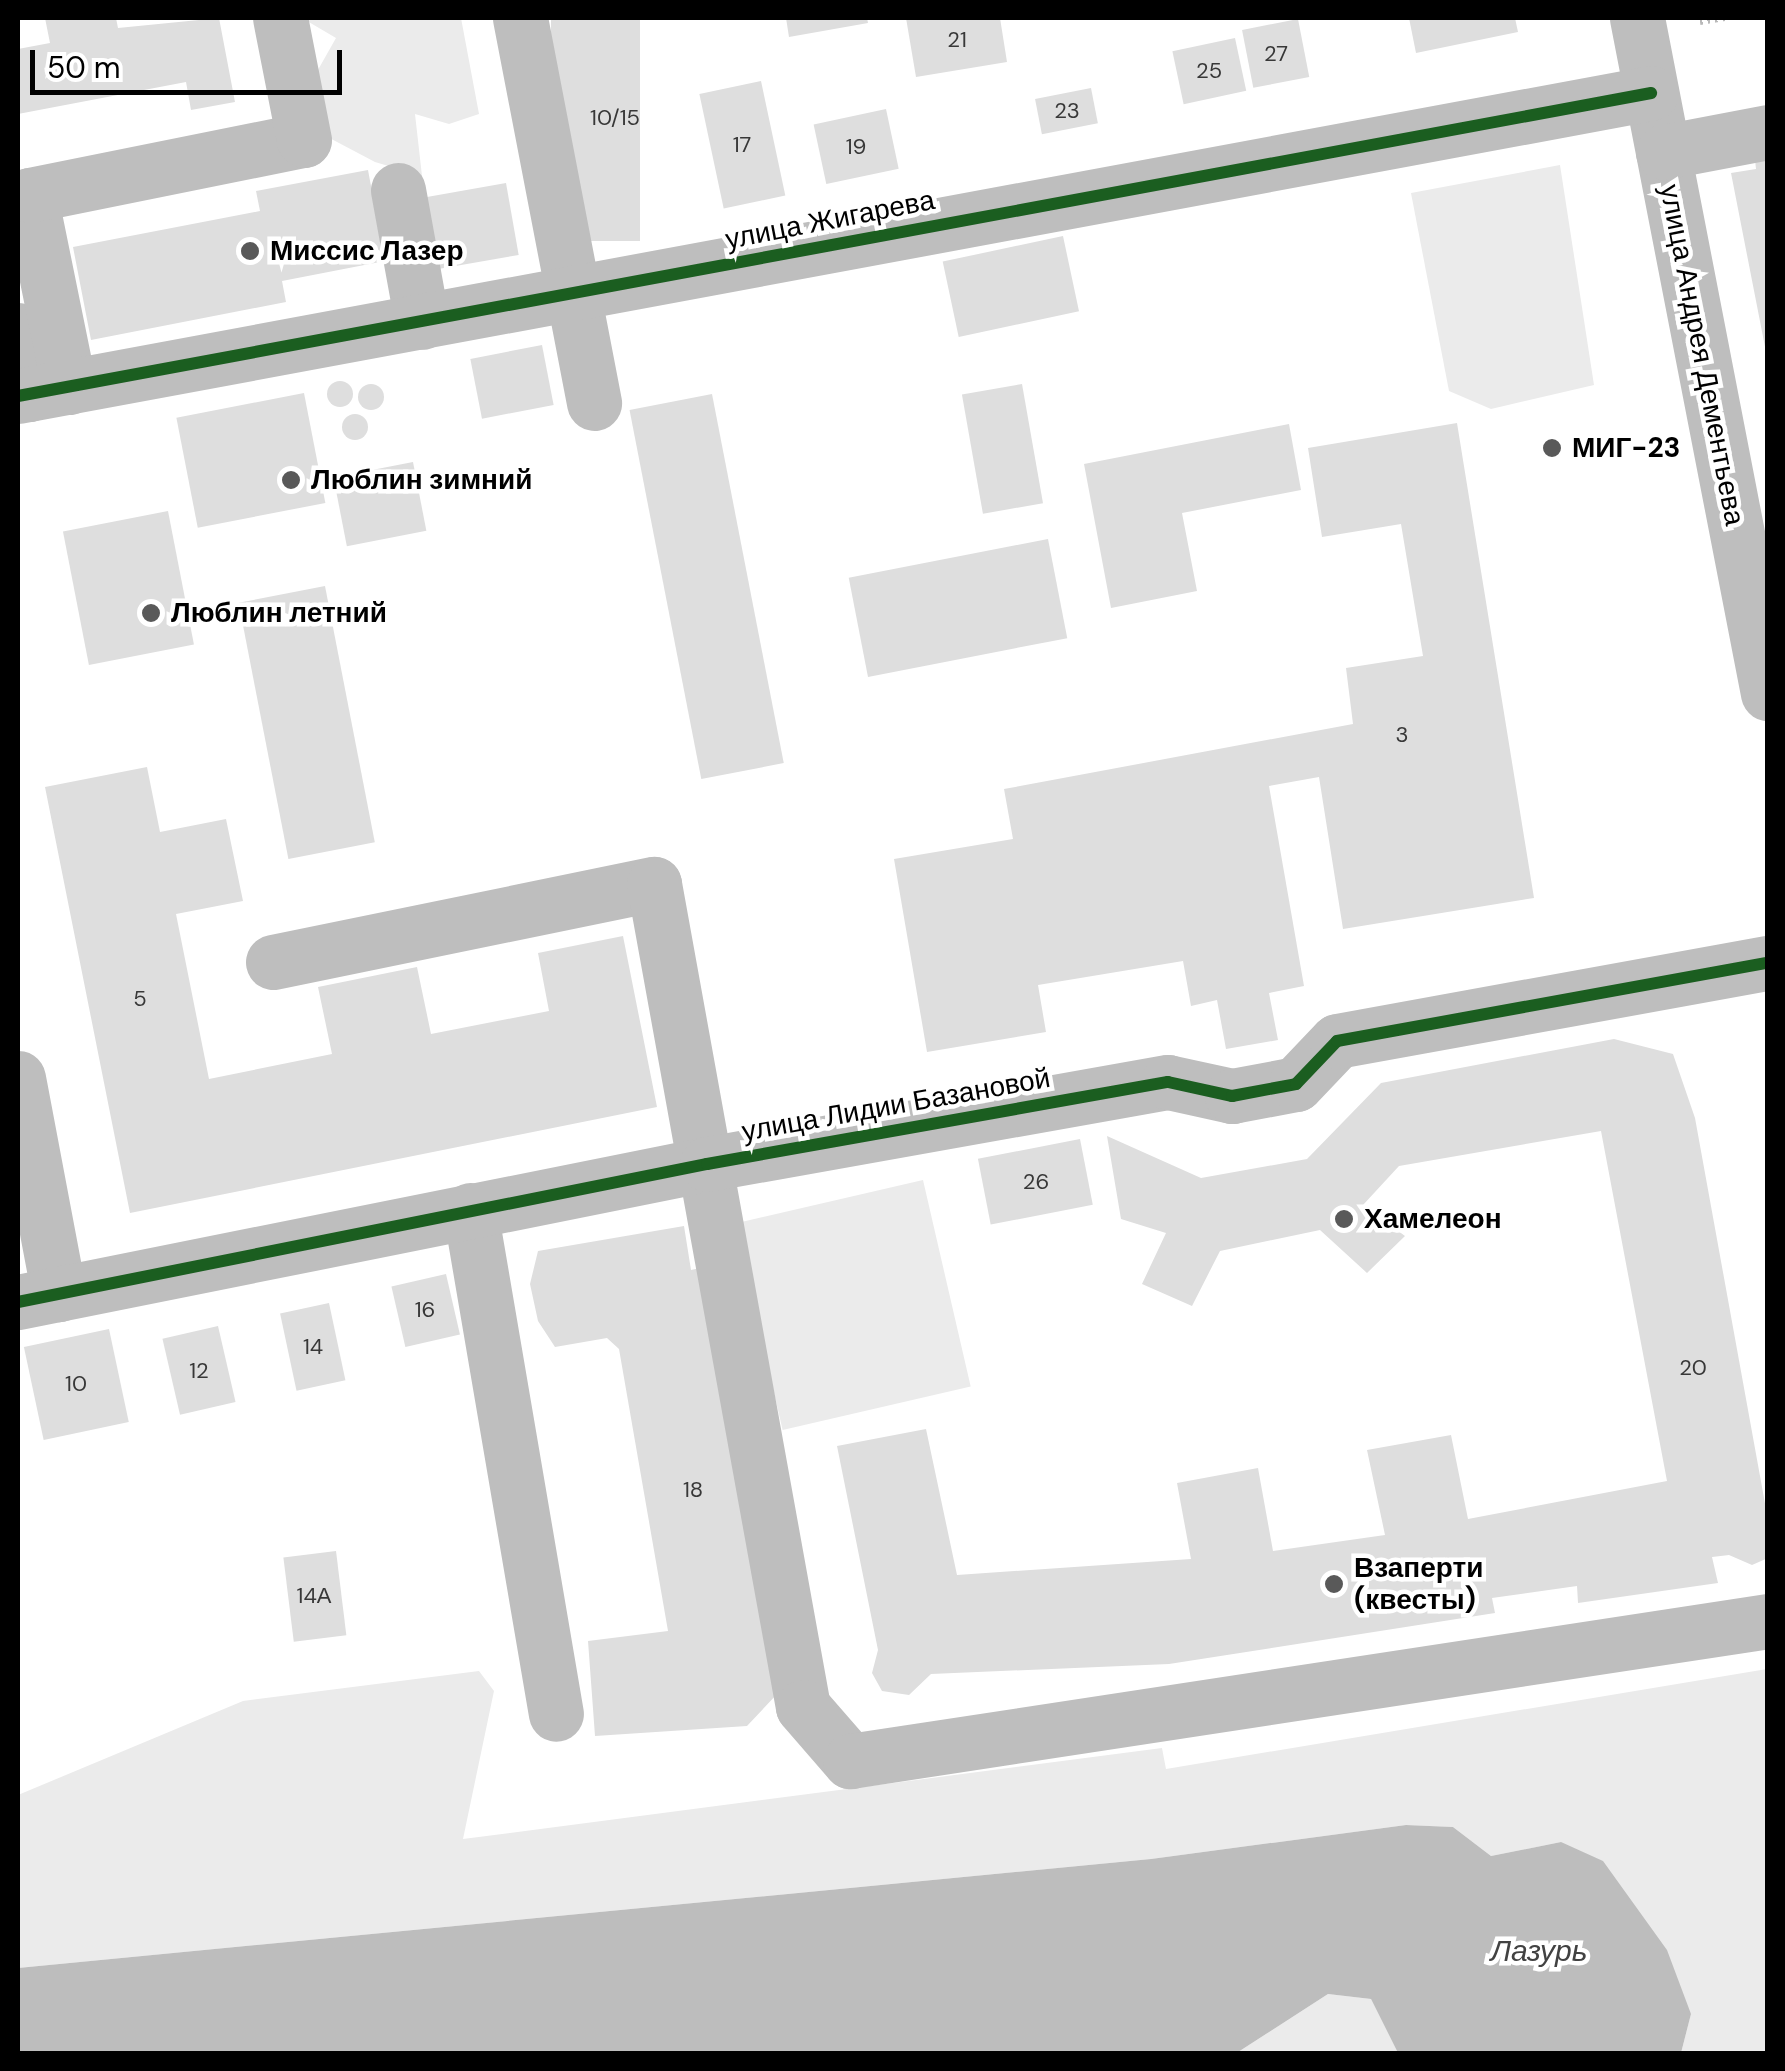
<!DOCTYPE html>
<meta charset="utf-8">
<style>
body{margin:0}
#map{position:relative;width:1785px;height:2071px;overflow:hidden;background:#fff;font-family:"DM Sans",sans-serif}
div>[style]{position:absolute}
.green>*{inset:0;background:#ebebeb;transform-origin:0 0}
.water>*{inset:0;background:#bdbdbd}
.building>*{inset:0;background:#dedede;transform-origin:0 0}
.round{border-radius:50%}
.path>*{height:6px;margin-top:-3px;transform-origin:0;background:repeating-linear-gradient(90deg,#b9b9b9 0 2.5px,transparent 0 7.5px)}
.minor>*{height:55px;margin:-27.5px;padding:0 27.5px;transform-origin:27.5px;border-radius:27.5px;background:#bebebe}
.cycleway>*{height:12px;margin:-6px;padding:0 6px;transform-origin:6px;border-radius:6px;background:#1b5e20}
.dots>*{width:28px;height:28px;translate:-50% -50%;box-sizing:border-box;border:5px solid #fff;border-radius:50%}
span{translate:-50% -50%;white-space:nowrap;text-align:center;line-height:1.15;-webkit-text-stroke:9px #fff;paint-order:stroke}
.number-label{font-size:22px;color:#383838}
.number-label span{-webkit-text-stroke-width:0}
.street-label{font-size:28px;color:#000}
.poi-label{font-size:28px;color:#000;font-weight:700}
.left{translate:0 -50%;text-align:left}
.water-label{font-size:30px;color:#424242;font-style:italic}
.frame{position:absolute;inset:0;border:20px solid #000;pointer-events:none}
.scale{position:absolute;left:30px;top:50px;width:312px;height:45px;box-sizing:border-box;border:5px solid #000;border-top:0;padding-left:12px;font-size:30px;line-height:35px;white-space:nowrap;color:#000;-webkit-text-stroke:8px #fff;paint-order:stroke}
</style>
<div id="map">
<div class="green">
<i style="clip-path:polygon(302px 18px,461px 18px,479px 114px,449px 124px,415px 114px,422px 176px,375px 162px,320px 133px,310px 84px,336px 38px)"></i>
<i style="clip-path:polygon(1560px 165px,1594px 385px,1491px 409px,1449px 391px,1411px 193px)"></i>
<i style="left:923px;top:1180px;width:212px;height:193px;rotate:77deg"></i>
<i style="clip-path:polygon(1767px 1669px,1767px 2053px,1681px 2053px,1691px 2014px,1561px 1842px,1491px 1856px,1453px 1827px,1406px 1825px,1151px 1859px,18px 1968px,18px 1795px,243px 1701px,479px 1671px,494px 1691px,463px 1839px,1162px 1748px,1166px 1769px)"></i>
<i style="clip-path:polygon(1328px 1994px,1371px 1999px,1398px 2053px,1235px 2054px)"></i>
</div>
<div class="water">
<i style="clip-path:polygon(1406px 1825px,1453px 1827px,1491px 1856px,1561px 1842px,1603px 1861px,1667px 1950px,1691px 2014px,1681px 2053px,1398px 2053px,1371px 1999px,1328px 1994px,1235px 2054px,18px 2053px,18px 1968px,1151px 1859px)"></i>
</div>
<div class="building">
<i style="clip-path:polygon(45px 18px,116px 18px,118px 28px,219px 18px,235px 102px,191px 110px,186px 82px,18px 114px,18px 49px,50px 43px)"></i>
<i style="left:551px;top:18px;width:89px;height:223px"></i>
<i style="clip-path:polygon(786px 18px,867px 18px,868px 23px,789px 37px)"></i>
<i style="clip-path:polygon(906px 18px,1000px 18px,1007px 62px,916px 77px)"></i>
<i style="clip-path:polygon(1409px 18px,1515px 18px,1518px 32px,1416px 53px)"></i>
<i style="left:1298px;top:19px;width:59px;height:57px;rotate:79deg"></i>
<i style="left:1235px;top:38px;width:54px;height:64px;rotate:78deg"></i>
<i style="left:761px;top:81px;width:117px;height:63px;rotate:78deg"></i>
<i style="left:1091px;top:88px;width:36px;height:57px;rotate:79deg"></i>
<i style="left:886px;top:109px;width:61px;height:74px;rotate:78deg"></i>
<i style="clip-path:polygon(1768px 158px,1768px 352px,1766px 352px,1731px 173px,1756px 169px,1755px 160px)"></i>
<i style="clip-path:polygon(368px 170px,385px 261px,282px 281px,286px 302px,91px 340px,73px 247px,260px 211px,256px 191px)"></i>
<i style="left:506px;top:183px;width:73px;height:86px;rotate:80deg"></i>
<i style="left:1063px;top:236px;width:77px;height:123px;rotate:78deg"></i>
<i style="left:542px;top:345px;width:61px;height:73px;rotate:79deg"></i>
<i class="round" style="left:327px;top:381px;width:26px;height:26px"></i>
<i class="round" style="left:358px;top:384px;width:26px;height:26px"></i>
<i style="left:1022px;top:384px;width:121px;height:61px;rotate:80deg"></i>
<i style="left:304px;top:393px;width:112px;height:130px;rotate:79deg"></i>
<i style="left:712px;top:394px;width:376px;height:84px;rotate:79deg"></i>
<i class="round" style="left:342px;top:414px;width:26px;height:26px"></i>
<i style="clip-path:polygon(1457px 423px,1534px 898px,1343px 929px,1319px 777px,1269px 786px,1304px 986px,1269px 993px,1278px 1040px,1226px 1049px,1217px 1000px,1191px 1006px,1183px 961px,1038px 985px,1046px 1032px,927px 1052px,894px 859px,1013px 839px,1004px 789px,1353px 724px,1346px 668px,1423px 656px,1401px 524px,1322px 537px,1308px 448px)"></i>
<i style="clip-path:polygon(1289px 424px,1301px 490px,1182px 513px,1197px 591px,1111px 608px,1084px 464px)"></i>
<i style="left:413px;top:462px;width:70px;height:81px;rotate:79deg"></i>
<i style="left:168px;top:511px;width:136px;height:107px;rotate:79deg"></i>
<i style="left:1048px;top:539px;width:101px;height:203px;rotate:79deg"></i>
<i style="left:325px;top:586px;width:261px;height:88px;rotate:79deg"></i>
<i style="clip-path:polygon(147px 767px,160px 832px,226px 819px,243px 901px,176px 914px,209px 1079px,332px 1054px,318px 987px,417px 967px,431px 1034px,549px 1011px,538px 953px,623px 936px,657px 1107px,130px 1213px,45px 787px)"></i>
<i style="clip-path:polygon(1614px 1039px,1673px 1054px,1695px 1118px,1768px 1520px,1768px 1558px,1752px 1565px,1729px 1555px,1712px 1557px,1718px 1583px,1578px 1603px,1577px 1586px,1492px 1598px,1495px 1613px,1169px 1664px,931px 1674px,909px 1695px,882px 1691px,872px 1673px,878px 1650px,837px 1446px,926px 1429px,957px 1575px,1191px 1559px,1177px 1483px,1258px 1468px,1273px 1551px,1385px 1535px,1367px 1450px,1451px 1435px,1468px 1519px,1667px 1481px,1601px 1131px,1399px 1166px,1363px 1205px,1405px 1236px,1367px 1273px,1320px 1230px,1220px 1251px,1192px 1306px,1142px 1284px,1166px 1233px,1121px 1219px,1107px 1136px,1201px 1178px,1307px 1159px,1381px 1083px)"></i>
<i style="left:1080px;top:1139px;width:67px;height:104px;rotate:79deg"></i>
<i style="clip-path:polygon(684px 1226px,691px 1270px,705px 1267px,778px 1693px,747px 1726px,595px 1736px,588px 1641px,668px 1631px,619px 1349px,607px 1338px,555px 1347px,538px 1321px,530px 1284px,538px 1251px)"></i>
<i style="left:446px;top:1274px;width:62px;height:56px;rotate:77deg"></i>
<i style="left:329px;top:1303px;width:79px;height:50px;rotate:78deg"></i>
<i style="left:218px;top:1326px;width:78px;height:57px;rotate:77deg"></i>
<i style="left:109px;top:1329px;width:95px;height:87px;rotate:78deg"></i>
<i style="left:336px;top:1551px;width:85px;height:53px;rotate:83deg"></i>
</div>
<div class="path">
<i style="left:1700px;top:22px;width:25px;rotate:-9deg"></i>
</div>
<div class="minor">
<i style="left:520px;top:18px;width:392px;rotate:79.1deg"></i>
<i style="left:1637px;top:18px;width:688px;rotate:79.02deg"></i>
<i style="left:1663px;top:152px;width:107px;rotate:-10.8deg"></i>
<i style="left:398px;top:190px;width:134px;rotate:79.7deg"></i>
<i style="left:18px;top:330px;width:65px;rotate:80.2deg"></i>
<i style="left:69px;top:387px;width:196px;rotate:-101.5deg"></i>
<i style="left:30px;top:195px;width:279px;rotate:-11.4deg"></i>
<i style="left:304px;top:140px;width:124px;rotate:-101.1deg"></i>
<i style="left:18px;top:396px;width:1661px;rotate:-10.51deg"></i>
<i style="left:273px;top:962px;width:389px;rotate:-11.6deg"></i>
<i style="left:654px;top:884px;width:836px;rotate:79.74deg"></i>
<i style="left:803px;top:1707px;width:72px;rotate:49deg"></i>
<i style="left:850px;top:1761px;width:929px;rotate:-8.67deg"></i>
<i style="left:18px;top:1078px;width:220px;rotate:79.3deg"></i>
<i style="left:470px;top:1210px;width:511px;rotate:80.32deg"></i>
<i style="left:18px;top:1302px;width:703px;rotate:-11.33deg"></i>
<i style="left:707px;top:1164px;width:468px;rotate:-10.1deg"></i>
<i style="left:1168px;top:1082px;width:66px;rotate:12.3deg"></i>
<i style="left:1232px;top:1096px;width:65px;rotate:-10.6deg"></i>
<i style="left:1296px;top:1084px;width:59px;rotate:-46.4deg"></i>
<i style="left:1337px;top:1041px;width:438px;rotate:-10.3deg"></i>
</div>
<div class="cycleway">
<i style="left:18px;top:396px;width:1661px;rotate:-10.51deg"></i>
<i style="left:18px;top:1302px;width:703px;rotate:-11.33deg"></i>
<i style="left:707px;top:1164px;width:468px;rotate:-10.1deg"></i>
<i style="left:1168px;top:1082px;width:66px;rotate:12.3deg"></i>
<i style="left:1232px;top:1096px;width:65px;rotate:-10.6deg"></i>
<i style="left:1296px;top:1084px;width:59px;rotate:-46.4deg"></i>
<i style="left:1337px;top:1041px;width:438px;rotate:-10.3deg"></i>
</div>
<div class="dots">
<i style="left:250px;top:251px;background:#595959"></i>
<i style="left:1552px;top:448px;background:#595959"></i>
<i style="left:291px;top:480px;background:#595959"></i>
<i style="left:151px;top:613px;background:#595959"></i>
<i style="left:1344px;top:1219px;background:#595959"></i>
<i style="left:1334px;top:1584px;background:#595959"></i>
</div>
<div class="number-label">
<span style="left:957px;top:40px">21</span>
<span style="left:1276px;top:54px">27</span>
<span style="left:1209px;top:71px">25</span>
<span style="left:1067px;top:111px">23</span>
<span style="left:615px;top:118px">10/15</span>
<span style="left:742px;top:145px">17</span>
<span style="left:856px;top:147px">19</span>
<span style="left:1402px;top:735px">3</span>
<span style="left:140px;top:999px">5</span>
<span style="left:1036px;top:1182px">26</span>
<span style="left:425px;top:1310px">16</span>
<span style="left:313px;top:1347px">14</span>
<span style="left:1693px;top:1368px">20</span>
<span style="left:199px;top:1371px">12</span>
<span style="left:76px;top:1384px">10</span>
<span style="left:693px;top:1490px">18</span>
<span style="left:314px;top:1596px">14А</span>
</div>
<div class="street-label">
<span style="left:830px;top:220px;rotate:-11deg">улица Жигарева</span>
<span style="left:1702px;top:355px;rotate:79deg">улица Андрея Дементьева</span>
<span style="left:896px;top:1105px;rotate:-10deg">улица Лидии Базановой</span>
</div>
<div class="poi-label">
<span class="left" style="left:270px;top:251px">Миссис Лазер</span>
<span class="left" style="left:1572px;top:448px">МИГ-23</span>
<span class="left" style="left:311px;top:480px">Люблин зимний</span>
<span class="left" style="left:171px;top:613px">Люблин летний</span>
<span class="left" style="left:1364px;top:1219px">Хамелеон</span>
<span class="left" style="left:1354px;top:1584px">Взаперти<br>(квесты)</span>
</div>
<div class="water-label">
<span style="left:1539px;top:1951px">Лазурь</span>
</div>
<div class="frame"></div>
<div class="scale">50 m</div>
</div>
